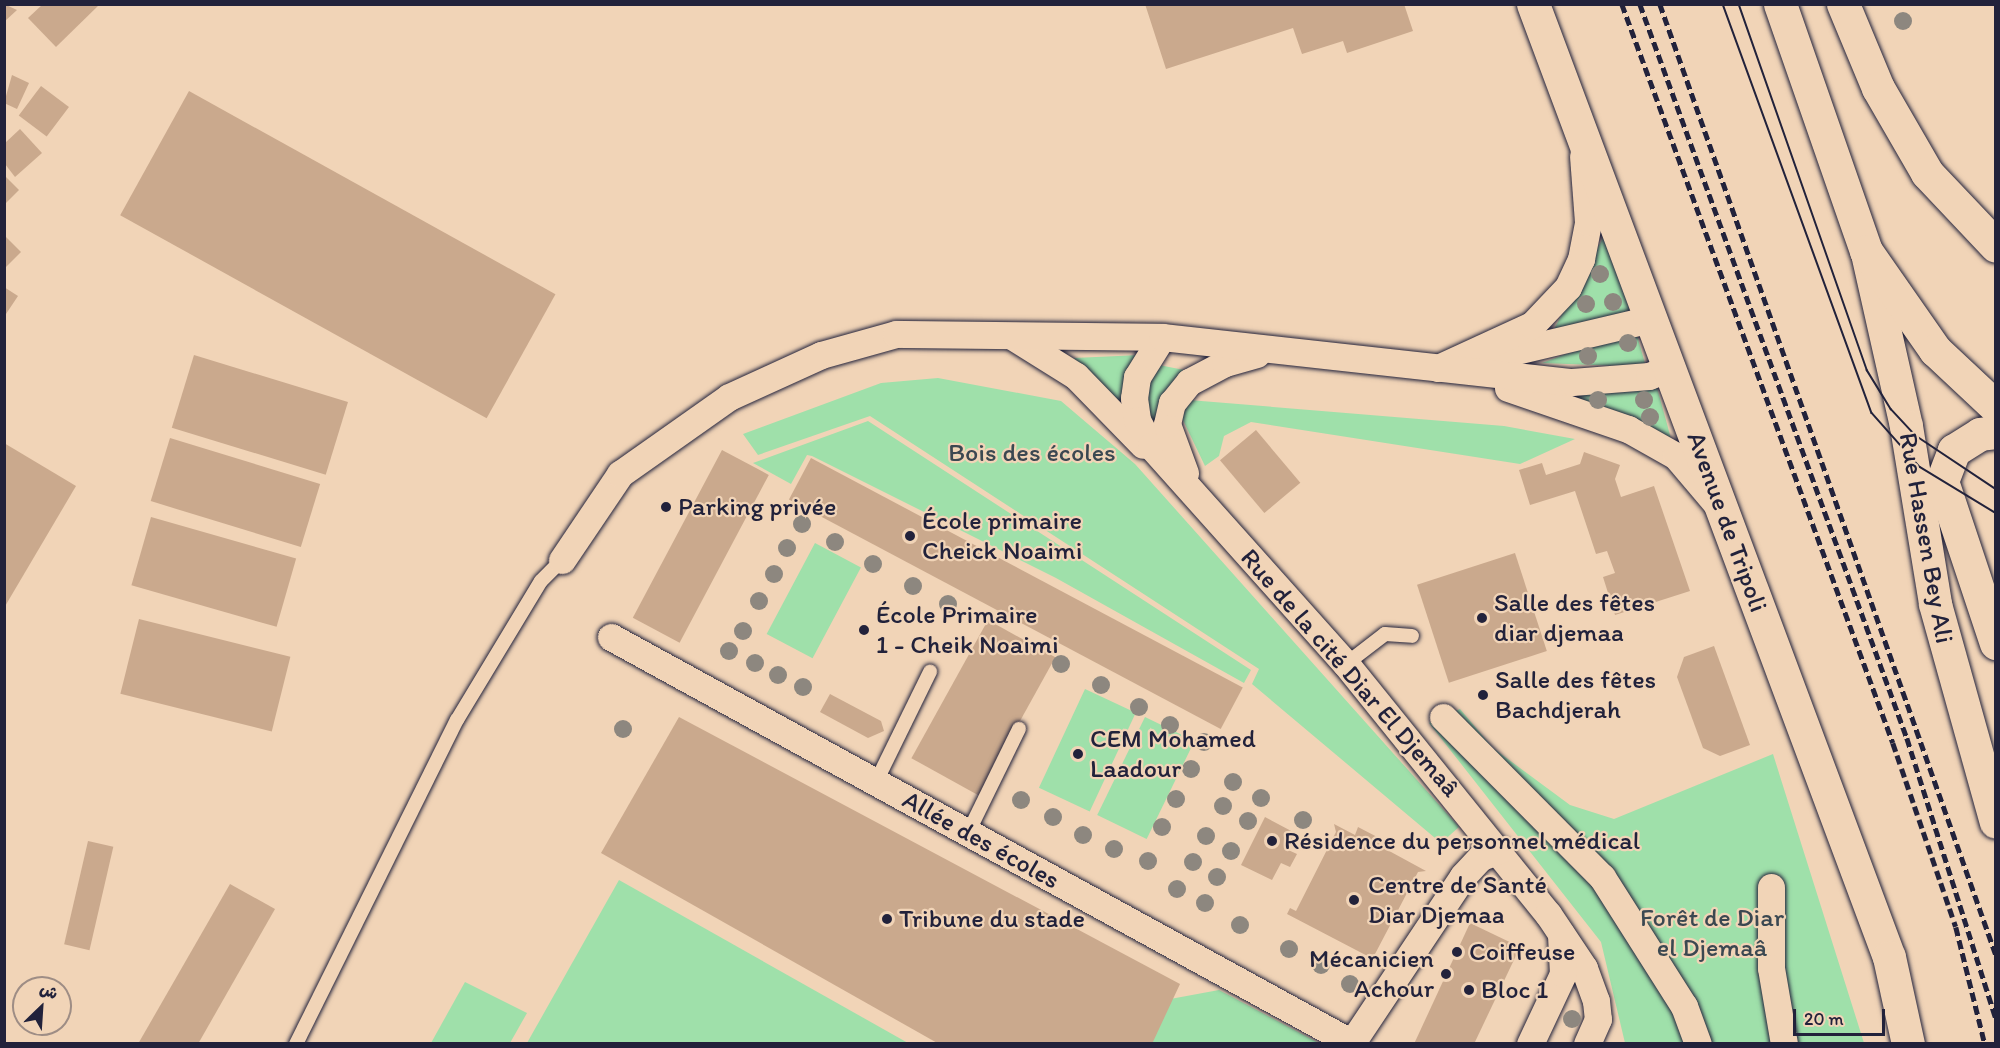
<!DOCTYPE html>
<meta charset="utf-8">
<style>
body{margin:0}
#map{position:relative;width:2000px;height:1048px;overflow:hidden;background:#f1d4b7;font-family:Itim,"Playpen Sans Arabic",sans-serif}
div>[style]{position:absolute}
.green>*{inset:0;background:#9fe0aa;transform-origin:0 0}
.building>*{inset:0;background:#caa98d;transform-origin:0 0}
.roads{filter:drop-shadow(0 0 2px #22223b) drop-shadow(0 0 2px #22223b)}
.lane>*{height:14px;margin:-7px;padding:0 7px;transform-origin:7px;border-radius:7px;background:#f1d4b7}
.street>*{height:27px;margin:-13.5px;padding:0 13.5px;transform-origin:13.5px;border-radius:13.5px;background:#f1d4b7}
.secondary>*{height:33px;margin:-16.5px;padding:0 16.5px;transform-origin:16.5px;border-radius:16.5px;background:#f1d4b7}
.primary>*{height:33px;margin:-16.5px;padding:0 16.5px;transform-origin:16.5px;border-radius:16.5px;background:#f1d4b7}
.highway>*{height:33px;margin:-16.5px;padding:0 16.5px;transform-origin:16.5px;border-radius:16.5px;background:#f1d4b7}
.tram>*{height:1.5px;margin:-0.75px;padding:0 0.75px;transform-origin:0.75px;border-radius:0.75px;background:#22223b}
.rail>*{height:4.5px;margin-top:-2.25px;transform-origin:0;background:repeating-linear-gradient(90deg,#22223b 0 9px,transparent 0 13.5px)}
.trees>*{width:18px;height:18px;margin:-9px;border-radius:50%;background:#8d877f}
.dots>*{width:16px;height:16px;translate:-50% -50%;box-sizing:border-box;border:3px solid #f1d4b7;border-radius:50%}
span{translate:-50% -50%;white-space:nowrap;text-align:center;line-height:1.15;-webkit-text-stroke:4.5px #f1d4b7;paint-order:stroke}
.park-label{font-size:26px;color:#3b4851}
.poi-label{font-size:26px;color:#22223b}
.left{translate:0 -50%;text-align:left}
.right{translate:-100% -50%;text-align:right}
.street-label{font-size:26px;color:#22223b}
.frame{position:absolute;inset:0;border:6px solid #22223b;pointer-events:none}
.north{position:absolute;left:12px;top:976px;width:60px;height:60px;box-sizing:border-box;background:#f1d4b7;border:2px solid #9e8d85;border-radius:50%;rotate:25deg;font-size:16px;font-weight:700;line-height:24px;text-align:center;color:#22223b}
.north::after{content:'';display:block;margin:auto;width:21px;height:27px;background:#22223b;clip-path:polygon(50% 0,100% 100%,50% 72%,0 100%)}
.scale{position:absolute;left:1793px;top:1009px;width:92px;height:27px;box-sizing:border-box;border:3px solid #22223b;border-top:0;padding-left:8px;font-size:18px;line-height:21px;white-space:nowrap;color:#22223b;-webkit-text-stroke:4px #f1d4b7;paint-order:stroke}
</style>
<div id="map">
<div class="green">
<i style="clip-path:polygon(1604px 236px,1631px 314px,1553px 331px)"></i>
<i style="clip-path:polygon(1636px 332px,1646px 367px,1542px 363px,1566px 354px)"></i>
<i style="clip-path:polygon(1140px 355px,1130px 421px,1074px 358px)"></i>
<i style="clip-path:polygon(1154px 364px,1184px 370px,1161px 396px,1156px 432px,1143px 401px)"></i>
<i style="clip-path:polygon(938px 378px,1061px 401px,1135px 464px,1459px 827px,1441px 843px,1252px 684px,1259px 669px,870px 416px,758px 455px,743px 434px,881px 383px)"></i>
<i style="clip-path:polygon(1656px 384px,1673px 446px,1553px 391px)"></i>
<i style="clip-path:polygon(1189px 400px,1504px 426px,1575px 439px,1520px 464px,1251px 422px,1224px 436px,1219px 456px,1205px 466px,1182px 418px)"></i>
<i style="clip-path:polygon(868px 421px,1251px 670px,1244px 683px,1056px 578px,812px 456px,807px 455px,791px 484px,753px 463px)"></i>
<i style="left:815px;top:543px;width:52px;height:103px;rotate:28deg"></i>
<i style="left:1085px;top:689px;width:56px;height:109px;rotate:25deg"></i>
<i style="clip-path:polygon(1460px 709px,1493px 748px,1570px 805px,1614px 819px,1773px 754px,1864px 1043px,1625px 1043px,1601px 942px,1429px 723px)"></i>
<i style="left:1145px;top:717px;width:55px;height:109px;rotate:26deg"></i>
<i style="clip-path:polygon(619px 880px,908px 1043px,527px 1043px)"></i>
<i style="clip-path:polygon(465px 982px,527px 1013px,510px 1043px,431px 1043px)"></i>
<i style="clip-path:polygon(1219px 990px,1319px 1043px,927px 1044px)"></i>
</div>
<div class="building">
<i style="clip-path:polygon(4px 4px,17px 10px,4px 22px)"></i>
<i style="clip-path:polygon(43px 4px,100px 4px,56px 47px,28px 18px)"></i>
<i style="clip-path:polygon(1145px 4px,1404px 4px,1413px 31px,1347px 53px,1343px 41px,1302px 54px,1293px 28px,1166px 69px)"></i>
<i style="clip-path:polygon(12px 75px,29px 83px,17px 109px,4px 103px)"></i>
<i style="left:41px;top:86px;width:35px;height:37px;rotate:37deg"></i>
<i style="left:189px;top:91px;width:419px;height:142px;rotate:29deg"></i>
<i style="clip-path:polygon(20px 129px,42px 153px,15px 177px,5px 164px,5px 143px)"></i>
<i style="clip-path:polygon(4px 175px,19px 190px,4px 205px)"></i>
<i style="clip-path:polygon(4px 235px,21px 252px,4px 269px)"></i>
<i style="clip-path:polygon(4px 287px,18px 296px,4px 317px)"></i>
<i style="left:194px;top:355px;width:161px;height:76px;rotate:17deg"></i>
<i style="left:1256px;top:430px;width:69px;height:47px;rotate:50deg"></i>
<i style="left:170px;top:438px;width:157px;height:66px;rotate:17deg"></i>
<i style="clip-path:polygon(4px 443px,76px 486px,4px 608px)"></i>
<i style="left:722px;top:450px;width:53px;height:190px;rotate:28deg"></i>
<i style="clip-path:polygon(1584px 452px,1620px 465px,1615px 479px,1621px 497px,1654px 486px,1690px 591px,1615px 615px,1603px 577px,1615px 573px,1607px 551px,1596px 554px,1575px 491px,1530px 505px,1519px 470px,1542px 463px,1546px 475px,1580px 464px)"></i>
<i style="left:811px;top:458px;width:489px;height:47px;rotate:28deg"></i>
<i style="left:151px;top:517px;width:151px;height:71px;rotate:16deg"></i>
<i style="left:1515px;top:553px;width:103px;height:103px;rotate:72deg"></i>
<i style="left:139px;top:619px;width:156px;height:77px;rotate:14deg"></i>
<i style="left:988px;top:620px;width:77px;height:158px;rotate:29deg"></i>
<i style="clip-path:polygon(1714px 646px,1750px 745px,1720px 756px,1703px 748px,1677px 677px,1684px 657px)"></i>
<i style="clip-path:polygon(830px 694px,881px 721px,884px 731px,868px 738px,820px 712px)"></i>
<i style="clip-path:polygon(679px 717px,1180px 984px,1152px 1044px,939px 1044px,601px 853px)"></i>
<i style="clip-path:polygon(1265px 817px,1295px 833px,1286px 849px,1297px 854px,1290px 867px,1281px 863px,1272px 880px,1241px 865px)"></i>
<i style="clip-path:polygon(1334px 824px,1355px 835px,1358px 827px,1383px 840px,1380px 846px,1426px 871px,1418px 872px,1375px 954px,1381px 957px,1379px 962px,1287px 914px,1290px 908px,1296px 911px,1336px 832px)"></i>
<i style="left:88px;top:841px;width:26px;height:106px;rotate:13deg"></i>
<i style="clip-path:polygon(230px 884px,275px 909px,198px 1044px,138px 1044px)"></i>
<i style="clip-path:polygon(1470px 923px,1520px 947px,1512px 964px,1474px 1044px,1414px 1044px)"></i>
</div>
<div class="roads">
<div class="lane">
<i style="left:1346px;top:664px;width:49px;rotate:-37.6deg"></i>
<i style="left:1385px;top:634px;width:27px;rotate:4deg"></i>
<i style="left:876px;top:782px;width:123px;rotate:-63.9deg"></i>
<i style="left:968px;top:833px;width:116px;rotate:-63.9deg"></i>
<i style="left:296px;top:1044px;width:362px;rotate:-63.6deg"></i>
<i style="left:457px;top:720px;width:162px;rotate:-58.9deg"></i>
<i style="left:541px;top:581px;width:30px;rotate:-45deg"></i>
</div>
<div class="street">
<i style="left:1012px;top:336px;width:75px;rotate:32deg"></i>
<i style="left:1076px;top:376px;width:96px;rotate:45.8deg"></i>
<i style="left:1162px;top:337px;width:47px;rotate:122deg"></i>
<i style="left:1137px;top:377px;width:21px;rotate:98deg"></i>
<i style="left:1134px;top:398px;width:22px;rotate:82deg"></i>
<i style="left:1137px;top:420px;width:30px;rotate:62deg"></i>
<i style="left:1151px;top:446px;width:292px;rotate:48.2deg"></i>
<i style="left:1346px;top:664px;width:321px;rotate:51.1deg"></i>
<i style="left:1548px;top:914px;width:65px;rotate:56.3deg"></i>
<i style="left:1584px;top:968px;width:35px;rotate:70deg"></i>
<i style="left:1596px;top:1001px;width:18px;rotate:84deg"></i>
<i style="left:1598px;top:1019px;width:27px;rotate:114deg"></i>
<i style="left:1486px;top:358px;width:170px;rotate:-13.3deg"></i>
<i style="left:1438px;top:368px;width:103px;rotate:-24.6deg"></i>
<i style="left:1532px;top:325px;width:52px;rotate:-46.5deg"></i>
<i style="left:1568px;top:287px;width:31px;rotate:-65deg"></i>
<i style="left:1581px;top:259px;width:38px;rotate:-79deg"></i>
<i style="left:1588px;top:222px;width:66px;rotate:-94.3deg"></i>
<i style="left:1508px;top:388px;width:127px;rotate:18.9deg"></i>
<i style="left:1628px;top:429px;width:55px;rotate:29.4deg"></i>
<i style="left:1676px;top:456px;width:59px;rotate:49.8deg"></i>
<i style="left:1185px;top:473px;width:52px;rotate:-110.2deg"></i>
<i style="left:1167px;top:424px;width:22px;rotate:-77deg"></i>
<i style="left:1172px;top:403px;width:27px;rotate:-51deg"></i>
<i style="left:1189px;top:382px;width:41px;rotate:-27.8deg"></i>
<i style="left:1225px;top:363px;width:33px;rotate:-16deg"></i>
<i style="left:562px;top:560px;width:104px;rotate:-56deg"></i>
<i style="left:620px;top:474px;width:133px;rotate:-35.2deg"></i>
<i style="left:729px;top:397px;width:101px;rotate:-24.5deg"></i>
<i style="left:821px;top:355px;width:78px;rotate:-15.6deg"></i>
<i style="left:896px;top:334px;width:266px;rotate:0.6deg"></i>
<i style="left:1162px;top:337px;width:412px;rotate:6.3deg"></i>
<i style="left:1572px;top:382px;width:77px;rotate:-4.5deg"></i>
<i style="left:1649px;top:376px;width:22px;rotate:-22deg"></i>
<i style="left:611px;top:637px;width:845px;rotate:28.72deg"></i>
<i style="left:1443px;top:717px;width:226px;rotate:45.2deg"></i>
<i style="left:1602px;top:877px;width:153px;rotate:57.6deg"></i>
<i style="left:1684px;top:1006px;width:40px;rotate:69.8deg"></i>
<i style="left:1771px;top:887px;width:81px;rotate:90deg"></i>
<i style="left:1771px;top:968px;width:77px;rotate:80.3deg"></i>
<i style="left:1351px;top:1044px;width:202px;rotate:-56.3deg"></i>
<i style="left:1463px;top:876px;width:26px;rotate:-47deg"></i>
<i style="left:1481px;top:857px;width:20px;rotate:-20deg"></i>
<i style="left:1530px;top:1044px;width:77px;rotate:-64.8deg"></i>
<i style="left:1563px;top:974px;width:40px;rotate:-92.9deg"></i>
</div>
<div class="secondary">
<i style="left:1533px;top:4px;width:1017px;rotate:69.52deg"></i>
<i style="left:1889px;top:957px;width:89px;rotate:77.7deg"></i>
</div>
<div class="primary">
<i style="left:1867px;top:253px;width:177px;rotate:77.3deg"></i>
<i style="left:1906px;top:426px;width:180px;rotate:80.7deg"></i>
<i style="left:1935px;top:604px;width:226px;rotate:74.4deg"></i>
<i style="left:1996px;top:432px;width:16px;rotate:173deg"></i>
<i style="left:1980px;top:434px;width:31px;rotate:148deg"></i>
<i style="left:1954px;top:450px;width:33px;rotate:111deg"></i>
<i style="left:1942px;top:481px;width:171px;rotate:71.6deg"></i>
</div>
<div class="highway">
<i style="left:1780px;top:4px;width:262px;rotate:70.8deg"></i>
<i style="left:1866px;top:251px;width:121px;rotate:55.1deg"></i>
<i style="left:1935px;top:350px;width:83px;rotate:43.1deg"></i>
<i style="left:1843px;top:4px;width:91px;rotate:67.4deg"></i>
<i style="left:1878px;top:88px;width:98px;rotate:60deg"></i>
<i style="left:1927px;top:173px;width:100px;rotate:46.6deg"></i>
</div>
</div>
<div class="tram">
<i style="left:1723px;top:4px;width:435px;rotate:70deg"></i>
<i style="left:1872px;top:413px;width:72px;rotate:48.4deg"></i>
<i style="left:1920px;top:467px;width:89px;rotate:31.2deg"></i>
<i style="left:1739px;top:4px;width:388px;rotate:70.7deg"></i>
<i style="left:1867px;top:370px;width:46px;rotate:58.4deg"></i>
<i style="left:1891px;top:409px;width:35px;rotate:47deg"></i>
<i style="left:1915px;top:435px;width:97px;rotate:33.7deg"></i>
</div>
<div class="rail">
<i style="left:1622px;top:4px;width:787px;rotate:69.86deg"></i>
<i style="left:1893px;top:743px;width:194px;rotate:71.1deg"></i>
<i style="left:1956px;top:927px;width:121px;rotate:76.1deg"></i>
<i style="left:1640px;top:4px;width:781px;rotate:70.01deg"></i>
<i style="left:1907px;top:738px;width:295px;rotate:72.4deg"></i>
<i style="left:1660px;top:4px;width:1009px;rotate:70.54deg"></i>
</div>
<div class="trees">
<i style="left:1903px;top:21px"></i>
<i style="left:1600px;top:274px"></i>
<i style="left:1613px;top:302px"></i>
<i style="left:1586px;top:304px"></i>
<i style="left:1628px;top:343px"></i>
<i style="left:1588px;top:356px"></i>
<i style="left:1598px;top:400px"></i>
<i style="left:1644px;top:400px"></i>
<i style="left:1650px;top:417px"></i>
<i style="left:802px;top:524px"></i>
<i style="left:835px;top:542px"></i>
<i style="left:787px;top:548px"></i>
<i style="left:873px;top:564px"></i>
<i style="left:774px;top:574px"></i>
<i style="left:913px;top:586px"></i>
<i style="left:759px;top:601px"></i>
<i style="left:948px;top:604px"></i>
<i style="left:743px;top:631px"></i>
<i style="left:729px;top:651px"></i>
<i style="left:755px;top:663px"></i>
<i style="left:1061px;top:664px"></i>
<i style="left:778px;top:675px"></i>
<i style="left:1101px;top:685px"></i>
<i style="left:803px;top:687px"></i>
<i style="left:1139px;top:707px"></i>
<i style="left:1170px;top:725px"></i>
<i style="left:623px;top:729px"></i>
<i style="left:1204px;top:742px"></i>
<i style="left:1191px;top:769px"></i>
<i style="left:1233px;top:782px"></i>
<i style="left:1261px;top:798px"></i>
<i style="left:1176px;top:799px"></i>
<i style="left:1021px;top:800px"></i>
<i style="left:1223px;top:806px"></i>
<i style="left:1053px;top:817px"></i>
<i style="left:1303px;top:820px"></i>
<i style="left:1248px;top:821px"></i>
<i style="left:1162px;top:827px"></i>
<i style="left:1083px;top:835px"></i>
<i style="left:1206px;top:836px"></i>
<i style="left:1114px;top:849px"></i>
<i style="left:1231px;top:851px"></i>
<i style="left:1148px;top:861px"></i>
<i style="left:1193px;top:862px"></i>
<i style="left:1217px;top:877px"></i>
<i style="left:1177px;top:889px"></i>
<i style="left:1205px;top:903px"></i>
<i style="left:1240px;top:925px"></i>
<i style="left:1289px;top:949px"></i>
<i style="left:1321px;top:965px"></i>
<i style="left:1350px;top:984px"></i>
<i style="left:1572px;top:1019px"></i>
</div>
<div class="dots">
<i style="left:666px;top:507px;background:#22223b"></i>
<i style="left:910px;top:536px;background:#22223b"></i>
<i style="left:1482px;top:618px;background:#22223b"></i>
<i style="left:864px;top:630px;background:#22223b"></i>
<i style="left:1483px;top:695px;background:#22223b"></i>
<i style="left:1078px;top:754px;background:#22223b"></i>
<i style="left:1272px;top:841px;background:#22223b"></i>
<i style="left:1354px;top:900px;background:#22223b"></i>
<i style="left:887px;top:919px;background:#22223b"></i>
<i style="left:1457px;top:952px;background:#22223b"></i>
<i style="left:1446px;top:974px;background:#22223b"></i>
<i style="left:1469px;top:990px;background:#22223b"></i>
</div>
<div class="park-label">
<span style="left:1032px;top:453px">Bois des écoles</span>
<span style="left:1712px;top:933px">Forêt de Diar<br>el Djemaâ</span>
</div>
<div class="poi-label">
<span class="left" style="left:678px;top:507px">Parking privée</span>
<span class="left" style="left:922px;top:536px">École primaire<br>Cheick Noaimi</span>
<span class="left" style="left:1494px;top:618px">Salle des fêtes<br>diar djemaa</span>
<span class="left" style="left:876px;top:630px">École Primaire<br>1 - Cheik Noaimi</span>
<span class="left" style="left:1495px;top:695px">Salle des fêtes<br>Bachdjerah</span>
<span class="left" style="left:1090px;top:754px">CEM Mohamed<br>Laadour</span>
<span class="left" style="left:1284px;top:841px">Résidence du personnel médical</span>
<span class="left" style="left:1368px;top:900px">Centre de Santé<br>Diar Djemaa</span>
<span class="left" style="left:899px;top:919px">Tribune du stade</span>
<span class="left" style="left:1469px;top:952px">Coiffeuse</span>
<span class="right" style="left:1434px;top:974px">Mécanicien<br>Achour</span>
<span class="left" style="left:1481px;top:990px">Bloc 1</span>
</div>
<div class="street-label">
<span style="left:1727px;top:522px;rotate:70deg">Avenue de Tripoli</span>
<span style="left:1926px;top:538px;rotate:80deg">Rue Hassen Bey Ali</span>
<span style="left:1350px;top:673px;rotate:49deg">Rue de la cité Diar El Djemaâ</span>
<span style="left:981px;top:840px;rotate:29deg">Allée des écoles</span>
</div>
<div class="frame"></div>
<div class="north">ش</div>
<div class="scale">20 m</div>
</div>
